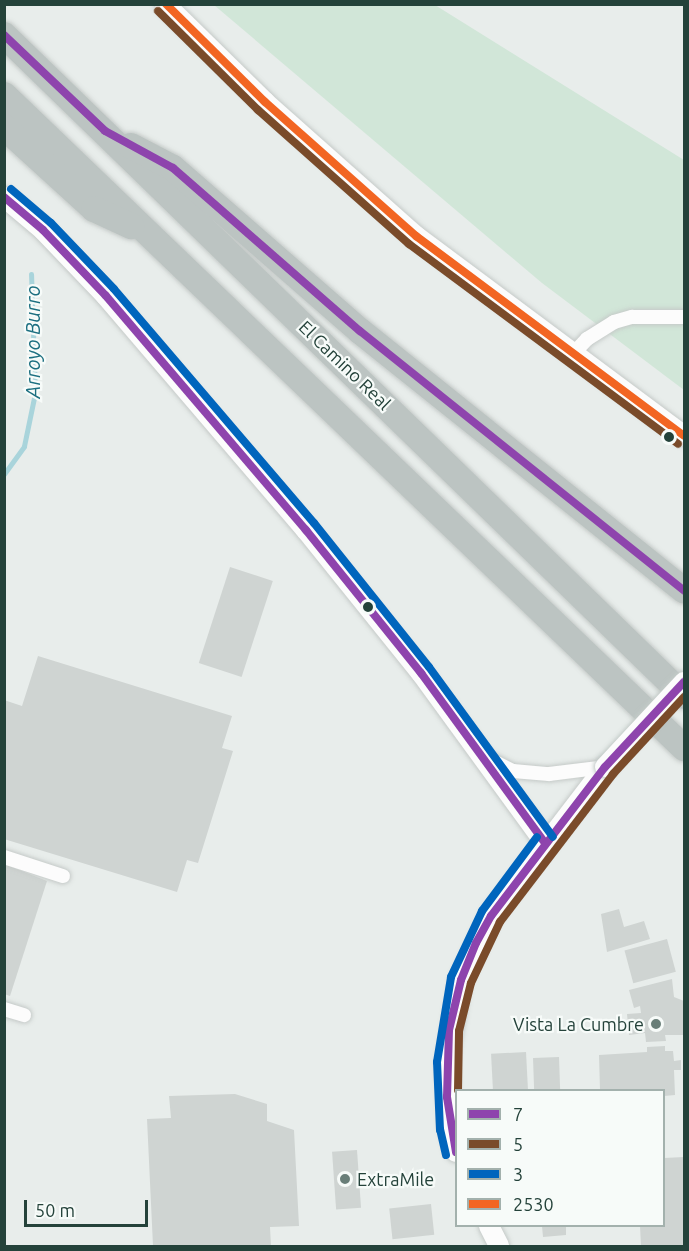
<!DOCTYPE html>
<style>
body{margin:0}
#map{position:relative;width:689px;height:1251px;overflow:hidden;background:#e8edeb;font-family:Ubuntu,sans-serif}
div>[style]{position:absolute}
.green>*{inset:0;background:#d1e6d8}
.stream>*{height:5px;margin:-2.5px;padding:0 2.5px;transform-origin:2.5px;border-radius:2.5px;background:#a9d4db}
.building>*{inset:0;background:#cfd4d2;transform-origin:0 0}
.roads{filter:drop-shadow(0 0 2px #c5cac8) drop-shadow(0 0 2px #c5cac8)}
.street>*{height:14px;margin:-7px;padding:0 7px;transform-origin:7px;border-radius:7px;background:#fcfcfc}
.secondary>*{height:20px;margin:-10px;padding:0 10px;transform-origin:10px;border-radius:10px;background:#fcfcfc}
.highway>*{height:26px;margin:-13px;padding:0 13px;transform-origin:13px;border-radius:13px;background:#bcc4c2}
.bridges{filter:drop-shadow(0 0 2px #c3cbc8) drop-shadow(0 0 2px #c3cbc8)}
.secondary-bridge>*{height:20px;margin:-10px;padding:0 10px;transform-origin:10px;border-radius:10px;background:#fcfcfc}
.bus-1>*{height:8px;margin:-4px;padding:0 4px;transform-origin:4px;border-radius:4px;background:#8e44ad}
.bus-2>*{height:8px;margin:-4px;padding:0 4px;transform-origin:4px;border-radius:4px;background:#7a4b2a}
.bus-3>*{height:8px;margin:-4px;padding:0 4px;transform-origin:4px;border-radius:4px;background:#0065bd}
.bus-4>*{height:8px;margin:-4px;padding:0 4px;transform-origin:4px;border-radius:4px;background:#f26522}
.dots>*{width:16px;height:16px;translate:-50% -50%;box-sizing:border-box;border:3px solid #f7fbf9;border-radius:50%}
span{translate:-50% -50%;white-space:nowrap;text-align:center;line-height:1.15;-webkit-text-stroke:4.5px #f7fbf9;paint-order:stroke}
.street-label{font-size:18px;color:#24423a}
.poi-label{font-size:18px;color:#24423a}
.right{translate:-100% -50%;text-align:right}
.left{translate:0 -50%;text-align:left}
.water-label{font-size:20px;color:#1c6f80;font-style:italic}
.frame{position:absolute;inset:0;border:6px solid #24423a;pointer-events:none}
.legend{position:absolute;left:455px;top:1089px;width:210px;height:138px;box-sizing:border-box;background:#f7fbf9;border:2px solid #a3b1ad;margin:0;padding:8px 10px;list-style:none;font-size:18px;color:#24423a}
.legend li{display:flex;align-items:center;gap:12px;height:30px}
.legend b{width:30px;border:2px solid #a3b1ad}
.scale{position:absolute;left:24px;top:1200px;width:124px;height:27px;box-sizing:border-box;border:3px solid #24423a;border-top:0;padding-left:8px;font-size:18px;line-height:21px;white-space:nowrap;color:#24423a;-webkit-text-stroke:4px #f7fbf9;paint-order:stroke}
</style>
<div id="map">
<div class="green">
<i style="clip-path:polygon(214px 5px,435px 5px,684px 160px,684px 390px,542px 283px)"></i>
</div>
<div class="stream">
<i style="left:4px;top:474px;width:34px;rotate:-54deg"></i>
<i style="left:24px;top:446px;width:54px;rotate:-78.3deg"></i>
<i style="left:35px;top:393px;width:119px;rotate:-91.9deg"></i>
</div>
<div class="building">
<i style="left:230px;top:567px;width:45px;height:101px;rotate:18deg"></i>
<i style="clip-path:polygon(38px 656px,232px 716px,222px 748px,233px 751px,198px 863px,187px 860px,177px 892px,4px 839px,4px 700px,22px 706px)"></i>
<i style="clip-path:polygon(4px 864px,47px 881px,10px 996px,4px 994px)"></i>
<i style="clip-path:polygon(619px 909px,624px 927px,644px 921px,650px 939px,607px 952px,601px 914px)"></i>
<i style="left:667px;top:939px;width:34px;height:44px;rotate:75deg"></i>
<i style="clip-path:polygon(672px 979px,674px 997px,684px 1001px,684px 1035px,665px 1035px,666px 1041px,646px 1042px,645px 1033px,629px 1035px,627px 1014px,641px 1013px,640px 1006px,634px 1008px,629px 990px)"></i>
<i style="clip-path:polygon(665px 1046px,665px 1051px,673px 1051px,674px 1061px,681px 1060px,681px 1070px,674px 1070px,675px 1095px,664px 1096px,664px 1090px,600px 1090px,599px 1055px,647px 1052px,647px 1047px)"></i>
<i style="left:526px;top:1052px;width:38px;height:35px;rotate:87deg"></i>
<i style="left:559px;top:1057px;width:33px;height:26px;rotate:88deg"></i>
<i style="clip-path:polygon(235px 1094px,267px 1104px,267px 1121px,294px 1130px,299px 1226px,270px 1227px,271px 1246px,153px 1246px,147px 1119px,171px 1118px,169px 1096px)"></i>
<i style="left:357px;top:1150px;width:58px;height:25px;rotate:86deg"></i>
<i style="clip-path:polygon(684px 1157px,684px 1246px,641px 1246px,640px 1226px,664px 1226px,664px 1158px)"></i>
<i style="left:431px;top:1204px;width:31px;height:42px;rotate:84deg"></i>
<i style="clip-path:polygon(542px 1226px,566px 1226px,566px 1235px,543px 1237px)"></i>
</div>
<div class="roads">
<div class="street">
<i style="left:573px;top:354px;width:21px;rotate:-47deg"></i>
<i style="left:587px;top:339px;width:32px;rotate:-32deg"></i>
<i style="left:614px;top:322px;width:19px;rotate:-16deg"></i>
<i style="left:632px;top:317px;width:52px"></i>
<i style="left:485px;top:757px;width:31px;rotate:27deg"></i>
<i style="left:513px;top:771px;width:36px;rotate:5deg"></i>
<i style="left:549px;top:774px;width:56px;rotate:-7.1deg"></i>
<i style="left:4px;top:857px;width:62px;rotate:17.9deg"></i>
<i style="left:4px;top:1009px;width:21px;rotate:17deg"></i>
</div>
<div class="secondary">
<i style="left:165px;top:4px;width:140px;rotate:44.4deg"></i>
<i style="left:265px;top:102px;width:202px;rotate:41.6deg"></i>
<i style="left:416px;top:236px;width:334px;rotate:36.7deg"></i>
<i style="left:4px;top:197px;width:51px;rotate:40.2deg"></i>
<i style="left:43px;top:230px;width:91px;rotate:46.3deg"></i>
<i style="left:106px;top:296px;width:308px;rotate:49.5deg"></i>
<i style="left:306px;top:530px;width:184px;rotate:51.2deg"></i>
<i style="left:421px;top:673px;width:210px;rotate:53.9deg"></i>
<i style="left:456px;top:1152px;width:25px;rotate:-104deg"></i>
<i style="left:450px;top:1128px;width:65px;rotate:-92.6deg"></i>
<i style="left:447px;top:1063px;width:84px;rotate:-80.4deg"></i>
<i style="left:461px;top:980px;width:71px;rotate:-64.9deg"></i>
<i style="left:491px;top:916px;width:188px;rotate:-52.6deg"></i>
<i style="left:489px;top:1226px;width:22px;rotate:63deg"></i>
</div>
<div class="highway">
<i style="left:4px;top:35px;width:948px;rotate:44.19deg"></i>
<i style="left:4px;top:95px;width:943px;rotate:43.84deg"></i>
<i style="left:4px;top:127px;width:122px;rotate:42.3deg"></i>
<i style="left:94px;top:209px;width:41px;rotate:24.7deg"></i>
<i style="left:131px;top:146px;width:47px;rotate:27.6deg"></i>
<i style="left:173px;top:168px;width:248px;rotate:41.1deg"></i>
<i style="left:360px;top:331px;width:415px;rotate:38.7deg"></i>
</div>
</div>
<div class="bridges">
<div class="secondary-bridge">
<i style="left:605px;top:767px;width:116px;rotate:-47.1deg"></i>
</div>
</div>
<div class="bus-1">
<i style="left:4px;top:35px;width:139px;rotate:43.5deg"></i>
<i style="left:105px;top:131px;width:77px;rotate:28.6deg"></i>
<i style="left:173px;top:168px;width:248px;rotate:41.1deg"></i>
<i style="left:360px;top:331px;width:415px;rotate:38.7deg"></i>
<i style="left:4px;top:197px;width:51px;rotate:40.2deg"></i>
<i style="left:43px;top:230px;width:91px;rotate:46.3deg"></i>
<i style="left:106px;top:296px;width:308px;rotate:49.5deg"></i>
<i style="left:306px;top:530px;width:184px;rotate:51.2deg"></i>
<i style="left:421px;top:673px;width:210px;rotate:53.9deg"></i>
<i style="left:456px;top:1152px;width:56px;rotate:-99.3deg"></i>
<i style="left:447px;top:1097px;width:67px;rotate:-88.3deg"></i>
<i style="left:449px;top:1030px;width:51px;rotate:-76.5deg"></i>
<i style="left:461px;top:980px;width:40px;rotate:-68deg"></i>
<i style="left:476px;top:943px;width:31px;rotate:-61deg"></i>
<i style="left:491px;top:916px;width:188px;rotate:-52.6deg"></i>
<i style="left:605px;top:767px;width:116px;rotate:-47.1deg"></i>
</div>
<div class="bus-2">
<i style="left:158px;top:11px;width:141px;rotate:44.7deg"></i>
<i style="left:258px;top:110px;width:202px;rotate:41.6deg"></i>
<i style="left:409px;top:244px;width:335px;rotate:36.6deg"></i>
<i style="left:458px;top:1090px;width:59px;rotate:-89deg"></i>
<i style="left:459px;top:1031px;width:49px;rotate:-76deg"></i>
<i style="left:471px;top:983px;width:68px;rotate:-64.6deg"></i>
<i style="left:500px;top:922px;width:186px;rotate:-52.6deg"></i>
<i style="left:613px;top:774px;width:105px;rotate:-47.3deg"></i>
</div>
<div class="bus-3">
<i style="left:11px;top:189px;width:52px;rotate:40.4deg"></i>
<i style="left:51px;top:223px;width:91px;rotate:46.3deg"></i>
<i style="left:114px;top:289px;width:308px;rotate:49.5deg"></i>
<i style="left:314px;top:523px;width:184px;rotate:51.4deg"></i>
<i style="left:429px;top:667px;width:210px;rotate:53.9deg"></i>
<i style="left:446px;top:1155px;width:26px;rotate:-103deg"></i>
<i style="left:440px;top:1130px;width:68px;rotate:-92.5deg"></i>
<i style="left:437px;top:1062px;width:86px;rotate:-80.6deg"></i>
<i style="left:451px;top:977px;width:73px;rotate:-64.8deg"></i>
<i style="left:482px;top:911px;width:92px;rotate:-53.4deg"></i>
</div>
<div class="bus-4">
<i style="left:166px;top:4px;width:139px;rotate:44.7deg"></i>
<i style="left:265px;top:102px;width:202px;rotate:41.6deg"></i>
<i style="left:416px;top:236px;width:334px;rotate:36.7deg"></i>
</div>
<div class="dots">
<i style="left:669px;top:437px;background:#24423a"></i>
<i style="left:368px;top:607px;background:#24423a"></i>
<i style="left:656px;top:1024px;background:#697e78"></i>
<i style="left:345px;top:1179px;background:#697e78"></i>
</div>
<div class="street-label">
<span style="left:345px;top:365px;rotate:44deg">El Camino Real</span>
</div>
<div class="poi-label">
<span class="right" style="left:644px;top:1024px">Vista La Cumbre</span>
<span class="left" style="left:357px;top:1179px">ExtraMile</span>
</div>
<div class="water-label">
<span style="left:32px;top:342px;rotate:-90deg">Arroyo Burro</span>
</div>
<div class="frame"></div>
<ul class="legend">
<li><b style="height:8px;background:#8e44ad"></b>7</li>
<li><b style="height:8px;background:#7a4b2a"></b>5</li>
<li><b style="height:8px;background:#0065bd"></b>3</li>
<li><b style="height:8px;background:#f26522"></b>2530</li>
</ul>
<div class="scale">50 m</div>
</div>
